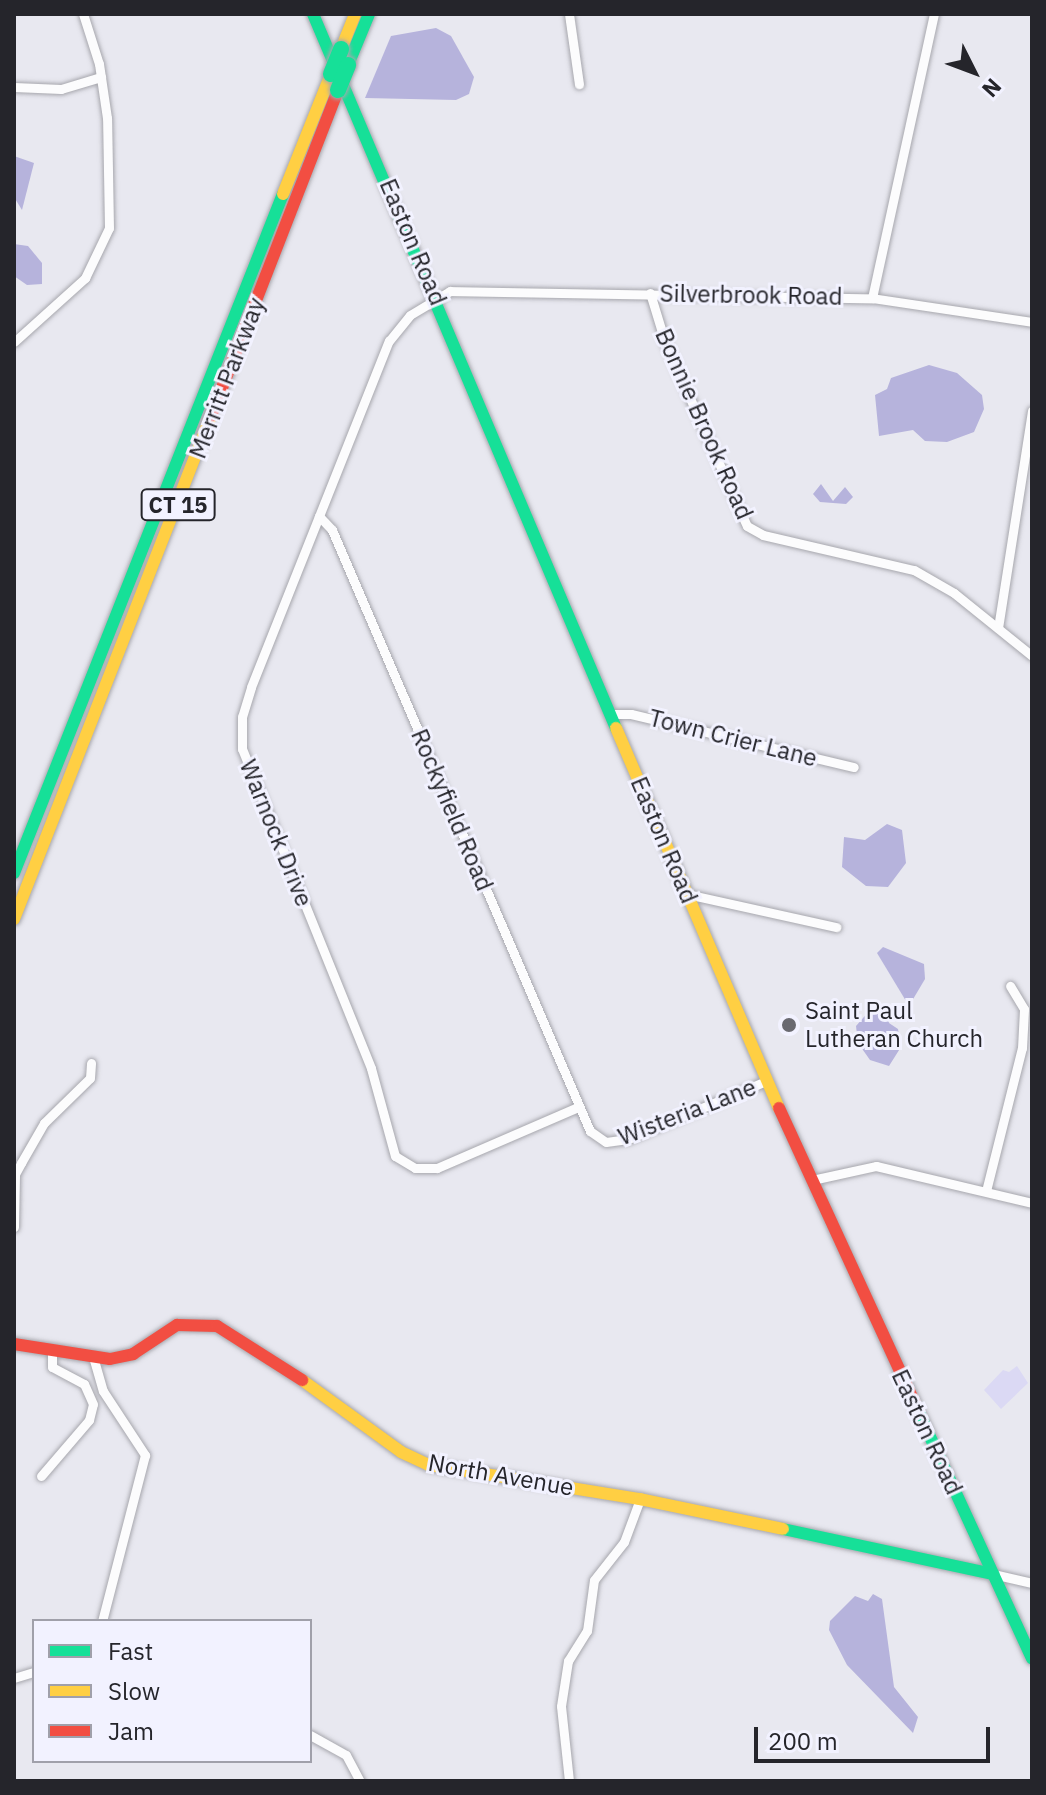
<!DOCTYPE html>
<style>
body{margin:0}
#map{position:relative;width:1046px;height:1795px;overflow:hidden;background:#e8e8f0;font-family:"IBM Plex Sans",sans-serif}
div>[style]{position:absolute}
.green>*{inset:0;background:#dbd9f4}
.water>*{inset:0;background:#b6b3dc}
.roads{filter:drop-shadow(0 0 2px #a7a7ad) drop-shadow(0 0 2px #a7a7ad)}
.street>*{height:9px;margin:-4.5px;padding:0 4.5px;transform-origin:4.5px;border-radius:4.5px;background:#fcfcfd}
.fast>*{height:12px;margin:-6px;padding:0 6px;transform-origin:6px;border-radius:6px;background:#16e098}
.slow>*{height:12px;margin:-6px;padding:0 6px;transform-origin:6px;border-radius:6px;background:#ffcf43}
.jam>*{height:12px;margin:-6px;padding:0 6px;transform-origin:6px;border-radius:6px;background:#f24e42}
.bridges{filter:drop-shadow(0 0 2px #a7a7ad) drop-shadow(0 0 2px #a7a7ad)}
.fast-bridge>*{height:16px;margin:-8px;padding:0 8px;transform-origin:8px;border-radius:8px;background:#16e098}
.dots>*{width:22px;height:22px;translate:-50% -50%;box-sizing:border-box;border:4px solid #f2f2ff;border-radius:50%}
span{translate:-50% -50%;white-space:nowrap;text-align:center;line-height:1.15;-webkit-text-stroke:6px #f2f2ff;paint-order:stroke}
.shield-label span{padding:2px 6px;background:#f2f2ff;border:2px solid;border-radius:6px;-webkit-text-stroke-width:0}
.shield-label{font-size:22px;color:#25252b;font-weight:700}
.street-label{font-size:24px;color:#25252b}
.poi-label{font-size:24px;color:#25252b}
.left{translate:0 -50%;text-align:left}
.frame{position:absolute;inset:0;border:16px solid #25252b;pointer-events:none}
.legend{position:absolute;left:32px;top:1619px;width:280px;height:144px;box-sizing:border-box;background:#f2f2ff;border:2px solid #a0a0aa;margin:0;padding:10px 14px;list-style:none;font-size:24px;color:#25252b}
.legend li{display:flex;align-items:center;gap:16px;height:40px}
.legend b{width:40px;border:2px solid #a0a0aa}
.north{position:absolute;left:934px;top:32px;width:80px;height:80px;-webkit-text-stroke:6px #f2f2ff;paint-order:stroke;rotate:132deg;font-size:22px;font-weight:700;line-height:32px;text-align:center;color:#25252b}
.north::after{content:'';display:block;margin:auto;width:28px;height:36px;background:#25252b;clip-path:polygon(50% 0,100% 100%,50% 72%,0 100%)}
.scale{position:absolute;left:754px;top:1727px;width:236px;height:36px;box-sizing:border-box;border:4px solid #25252b;border-top:0;padding-left:10px;font-size:24px;line-height:28px;white-space:nowrap;color:#25252b;-webkit-text-stroke:6px #f2f2ff;paint-order:stroke}
</style>
<div id="map">
<div class="green">
<i style="clip-path:polygon(1017px 1366px,1028px 1383px,1001px 1409px,984px 1390px,1003px 1370px,1009px 1372px)"></i>
</div>
<div class="water">
<i style="clip-path:polygon(436px 28px,451px 36px,474px 77px,469px 94px,456px 100px,365px 98px,391px 36px)"></i>
<i style="clip-path:polygon(14px 156px,34px 163px,22px 210px,14px 197px)"></i>
<i style="clip-path:polygon(14px 244px,28px 246px,42px 263px,42px 284px,27px 285px,14px 276px)"></i>
<i style="clip-path:polygon(929px 365px,957px 373px,982px 395px,984px 409px,974px 432px,947px 442px,925px 441px,913px 430px,879px 436px,875px 395px,887px 389px,891px 378px)"></i>
<i style="clip-path:polygon(821px 484px,833px 501px,845px 487px,853px 497px,846px 504px,820px 502px,813px 494px)"></i>
<i style="clip-path:polygon(887px 824px,902px 830px,906px 863px,888px 887px,866px 886px,842px 867px,844px 837px,865px 840px)"></i>
<i style="clip-path:polygon(883px 947px,924px 964px,925px 979px,909px 1006px,877px 953px)"></i>
<i style="clip-path:polygon(871px 1009px,886px 1010px,889px 1023px,898px 1029px,901px 1047px,889px 1066px,870px 1060px,858px 1043px,856px 1026px)"></i>
<i style="clip-path:polygon(873px 1594px,882px 1599px,894px 1687px,918px 1717px,913px 1733px,847px 1665px,829px 1630px,830px 1621px,855px 1596px,868px 1601px)"></i>
</div>
<div class="roads">
<div class="street">
<i style="left:569px;top:14px;width:71px;rotate:81.9deg"></i>
<i style="left:14px;top:87px;width:47px;rotate:2.4deg"></i>
<i style="left:61px;top:89px;width:42px;rotate:-16.7deg"></i>
<i style="left:650px;top:293px;width:51px;rotate:73deg"></i>
<i style="left:665px;top:342px;width:201px;rotate:66deg"></i>
<i style="left:747px;top:526px;width:18px;rotate:29deg"></i>
<i style="left:763px;top:535px;width:155px;rotate:13.1deg"></i>
<i style="left:914px;top:570px;width:46px;rotate:29.9deg"></i>
<i style="left:954px;top:593px;width:100px;rotate:38.9deg"></i>
<i style="left:872px;top:298px;width:291px;rotate:-77.7deg"></i>
<i style="left:14px;top:342px;width:96px;rotate:-42deg"></i>
<i style="left:85px;top:278px;width:55px;rotate:-64.4deg"></i>
<i style="left:109px;top:228px;width:110px;rotate:-91deg"></i>
<i style="left:107px;top:118px;width:55px;rotate:-98.4deg"></i>
<i style="left:99px;top:64px;width:52px;rotate:-107.7deg"></i>
<i style="left:319px;top:516px;width:19px;rotate:47deg"></i>
<i style="left:332px;top:530px;width:654px;rotate:66.77deg"></i>
<i style="left:590px;top:1131px;width:19px;rotate:35deg"></i>
<i style="left:606px;top:1142px;width:22px;rotate:-8deg"></i>
<i style="left:628px;top:1139px;width:150px;rotate:-22.8deg"></i>
<i style="left:998px;top:628px;width:220px;rotate:-81.1deg"></i>
<i style="left:611px;top:714px;width:20px"></i>
<i style="left:631px;top:714px;width:229px;rotate:13.4deg"></i>
<i style="left:687px;top:894px;width:153px;rotate:12.5deg"></i>
<i style="left:578px;top:1107px;width:154px;rotate:156.6deg"></i>
<i style="left:437px;top:1168px;width:22px;rotate:180deg"></i>
<i style="left:415px;top:1168px;width:23px;rotate:-149deg"></i>
<i style="left:395px;top:1156px;width:91px;rotate:-105.3deg"></i>
<i style="left:371px;top:1068px;width:344px;rotate:-112deg"></i>
<i style="left:242px;top:749px;width:32px;rotate:-90deg"></i>
<i style="left:242px;top:717px;width:31px;rotate:-73deg"></i>
<i style="left:251px;top:687px;width:373px;rotate:-68.3deg"></i>
<i style="left:389px;top:341px;width:33px;rotate:-51deg"></i>
<i style="left:410px;top:315px;width:47px;rotate:-31deg"></i>
<i style="left:450px;top:291px;width:422px;rotate:1deg"></i>
<i style="left:872px;top:298px;width:162px;rotate:8.5deg"></i>
<i style="left:812px;top:1180px;width:66px;rotate:-12.3deg"></i>
<i style="left:876px;top:1166px;width:160px;rotate:13.3deg"></i>
<i style="left:986px;top:1191px;width:147px;rotate:-75.9deg"></i>
<i style="left:1022px;top:1048px;width:39px;rotate:-87deg"></i>
<i style="left:1024px;top:1009px;width:27px;rotate:-121deg"></i>
<i style="left:14px;top:1227px;width:53px;rotate:-88.9deg"></i>
<i style="left:15px;top:1174px;width:13px;rotate:-61deg"></i>
<i style="left:21px;top:1163px;width:46px;rotate:-60.1deg"></i>
<i style="left:44px;top:1123px;width:64px;rotate:-44.4deg"></i>
<i style="left:90px;top:1078px;width:15px;rotate:-86deg"></i>
<i style="left:94px;top:1360px;width:32px;rotate:74deg"></i>
<i style="left:103px;top:1391px;width:77px;rotate:56.7deg"></i>
<i style="left:145px;top:1455px;width:171px;rotate:104.5deg"></i>
<i style="left:41px;top:1476px;width:74px;rotate:-49.4deg"></i>
<i style="left:89px;top:1420px;width:16px;rotate:-76deg"></i>
<i style="left:93px;top:1404px;width:22px;rotate:-114deg"></i>
<i style="left:84px;top:1384px;width:36px;rotate:-152deg"></i>
<i style="left:52px;top:1367px;width:16px;rotate:-90deg"></i>
<i style="left:993px;top:1574px;width:40px;rotate:13deg"></i>
<i style="left:14px;top:1678px;width:21px;rotate:-17deg"></i>
<i style="left:310px;top:1735px;width:41px;rotate:29.1deg"></i>
<i style="left:346px;top:1755px;width:30px;rotate:62deg"></i>
<i style="left:569px;top:1781px;width:75px;rotate:-96.1deg"></i>
<i style="left:561px;top:1706px;width:46px;rotate:-81.2deg"></i>
<i style="left:568px;top:1661px;width:36px;rotate:-58deg"></i>
<i style="left:587px;top:1631px;width:51px;rotate:-82.2deg"></i>
<i style="left:594px;top:1580px;width:48px;rotate:-51.7deg"></i>
<i style="left:624px;top:1542px;width:46px;rotate:-69.6deg"></i>
</div>
<div class="fast">
<i style="left:313px;top:14px;width:776px;rotate:67.01deg"></i>
<i style="left:348px;top:65px;width:55px;rotate:-67.6deg"></i>
<i style="left:14px;top:873px;width:730px;rotate:-68.39deg"></i>
<i style="left:915px;top:1404px;width:280px;rotate:65.3deg"></i>
<i style="left:783px;top:1529px;width:215px;rotate:12.1deg"></i>
</div>
<div class="slow">
<i style="left:341px;top:49px;width:38px;rotate:-68deg"></i>
<i style="left:283px;top:194px;width:129px;rotate:-68.2deg"></i>
<i style="left:616px;top:728px;width:413px;rotate:66.8deg"></i>
<i style="left:14px;top:919px;width:540px;rotate:-68.61deg"></i>
<i style="left:302px;top:1380px;width:122px;rotate:36deg"></i>
<i style="left:401px;top:1452px;width:31px;rotate:25deg"></i>
<i style="left:429px;top:1465px;width:214px;rotate:9.2deg"></i>
<i style="left:640px;top:1499px;width:146px;rotate:11.8deg"></i>
</div>
<div class="jam">
<i style="left:211px;top:416px;width:350px;rotate:-68.7deg"></i>
<i style="left:779px;top:1108px;width:326px;rotate:65.3deg"></i>
<i style="left:14px;top:1344px;width:97px;rotate:8.9deg"></i>
<i style="left:110px;top:1359px;width:24px;rotate:-12deg"></i>
<i style="left:133px;top:1354px;width:53px;rotate:-33.4deg"></i>
<i style="left:177px;top:1325px;width:40px;rotate:1.4deg"></i>
<i style="left:217px;top:1326px;width:101px;rotate:32.4deg"></i>
</div>
</div>
<div class="bridges">
<div class="fast-bridge">
<i style="left:331px;top:74px;width:27px;rotate:-68deg"></i>
<i style="left:338px;top:90px;width:27px;rotate:-68deg"></i>
</div>
</div>
<div class="dots">
<i style="left:789px;top:1025px;background:#696970"></i>
</div>
<div class="shield-label">
<span style="left:178px;top:505px">CT 15</span>
</div>
<div class="street-label">
<span style="left:413px;top:242px;rotate:67deg">Easton Road</span>
<span style="left:751px;top:295px;rotate:1deg">Silverbrook Road</span>
<span style="left:227px;top:378px;rotate:-69deg">Merritt Parkway</span>
<span style="left:704px;top:424px;rotate:66deg">Bonnie Brook Road</span>
<span style="left:733px;top:738px;rotate:14deg">Town Crier Lane</span>
<span style="left:452px;top:810px;rotate:67deg">Rockyfield Road</span>
<span style="left:276px;top:833px;rotate:68deg">Warnock Drive</span>
<span style="left:664px;top:840px;rotate:67deg">Easton Road</span>
<span style="left:687px;top:1112px;rotate:-21deg">Wisteria Lane</span>
<span style="left:927px;top:1432px;rotate:65deg">Easton Road</span>
<span style="left:501px;top:1475px;rotate:10deg">North Avenue</span>
</div>
<div class="poi-label">
<span class="left" style="left:805px;top:1025px">Saint Paul<br>Lutheran Church</span>
</div>
<div class="frame"></div>
<ul class="legend">
<li><b style="height:10px;background:#16e098"></b>Fast</li>
<li><b style="height:10px;background:#ffcf43"></b>Slow</li>
<li><b style="height:10px;background:#f24e42"></b>Jam</li>
</ul>
<div class="north">N</div>
<div class="scale">200 m</div>
</div>
